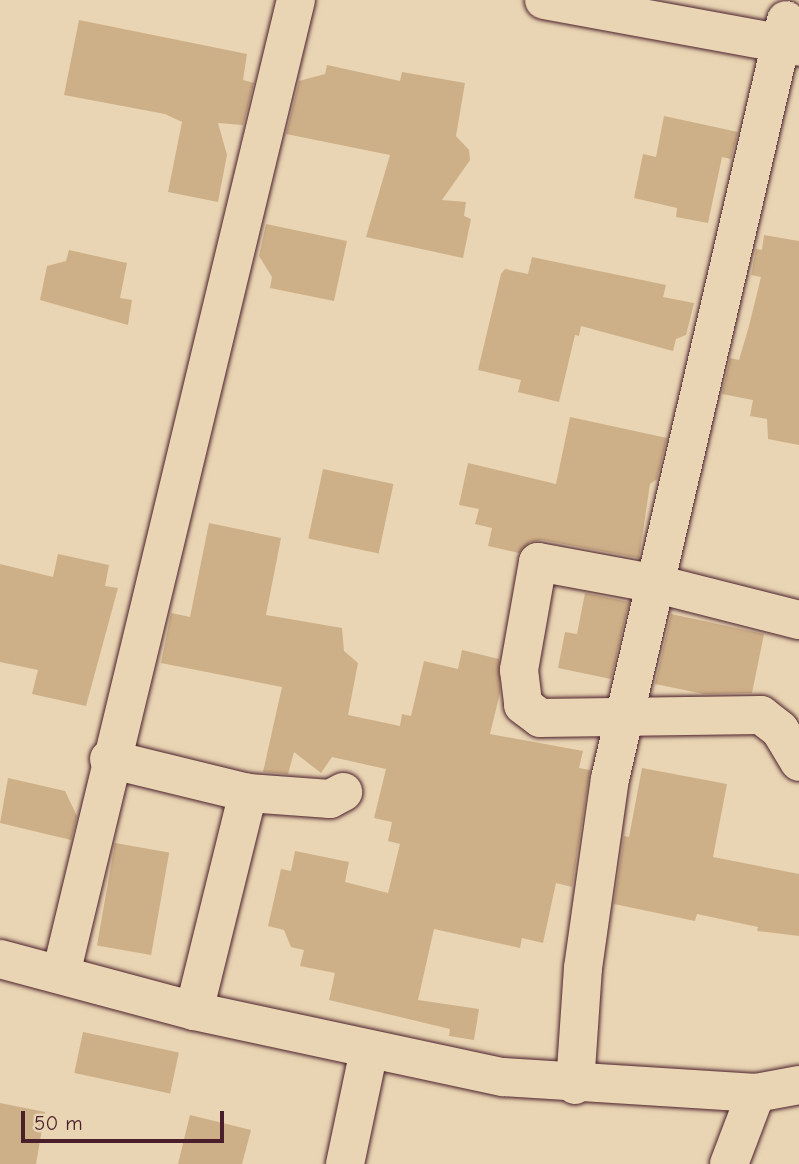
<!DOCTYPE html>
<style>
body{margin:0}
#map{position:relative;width:799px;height:1164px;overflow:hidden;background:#e9d5b3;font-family:"Comic Neue",sans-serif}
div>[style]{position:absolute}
.building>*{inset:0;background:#ceb088;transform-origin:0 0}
.roads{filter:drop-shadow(0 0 2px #4a1f2b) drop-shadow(0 0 2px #4a1f2b)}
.minor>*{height:38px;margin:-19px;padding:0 19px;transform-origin:19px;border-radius:19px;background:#e9d5b3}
span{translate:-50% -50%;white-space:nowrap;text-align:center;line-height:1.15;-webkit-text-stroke:5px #e9d5b3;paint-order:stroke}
.scale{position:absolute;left:21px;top:1111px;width:203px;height:32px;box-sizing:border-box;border:4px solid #4a1f2b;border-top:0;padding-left:9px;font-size:21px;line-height:24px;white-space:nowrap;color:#4a1f2b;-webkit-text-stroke:5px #e9d5b3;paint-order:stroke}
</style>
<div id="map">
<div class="building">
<i style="clip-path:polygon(79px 20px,247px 54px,243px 80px,254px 83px,243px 125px,218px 123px,227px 155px,218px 202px,168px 192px,182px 122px,165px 114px,64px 95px)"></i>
<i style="clip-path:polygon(327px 65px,400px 81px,402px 72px,465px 83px,456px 136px,469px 150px,470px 160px,442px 200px,466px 202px,464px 216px,471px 219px,463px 258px,366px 237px,390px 155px,286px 134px,299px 81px,325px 74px)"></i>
<i style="clip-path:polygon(664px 116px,738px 132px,731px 159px,722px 157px,708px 223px,676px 217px,677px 208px,634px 198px,643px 154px,656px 157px)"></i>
<i style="clip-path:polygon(266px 224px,347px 241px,334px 301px,270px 288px,272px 277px,259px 256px)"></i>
<i style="clip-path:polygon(764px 235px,799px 241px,799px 445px,768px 439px,767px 419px,750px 416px,753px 400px,722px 394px,730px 358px,739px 360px,749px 326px,761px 277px,751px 275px,756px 249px,762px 250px)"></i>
<i style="clip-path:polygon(69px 250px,127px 263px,120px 298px,132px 300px,128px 325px,40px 300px,47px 266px,66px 261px)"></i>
<i style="clip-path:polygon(532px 257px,666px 285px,663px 297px,694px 303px,686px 335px,676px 339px,673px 351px,581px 326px,579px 336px,575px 335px,559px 402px,518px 392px,521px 380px,478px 370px,501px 274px,505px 269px,528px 274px)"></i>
<i style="clip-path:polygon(570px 417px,667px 438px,657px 479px,650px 484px,639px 558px,542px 540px,530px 542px,519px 553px,488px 546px,492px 528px,475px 524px,479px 509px,459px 505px,468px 463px,556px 484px)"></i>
<i style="left:323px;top:469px;width:72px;height:71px;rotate:12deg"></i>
<i style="clip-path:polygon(209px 523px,281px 538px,266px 615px,342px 628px,344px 651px,358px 663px,348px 715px,400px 726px,402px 714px,411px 716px,424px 661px,458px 669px,462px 650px,499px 659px,500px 693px,490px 734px,583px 751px,579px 768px,590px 770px,572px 887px,556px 883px,543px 943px,522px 938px,520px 948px,434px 929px,418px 1000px,479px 1009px,474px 1040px,449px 1036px,450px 1029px,329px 1000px,335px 973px,300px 966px,304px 950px,291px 947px,284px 930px,268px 926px,281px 869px,291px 871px,295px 851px,349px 862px,345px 882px,388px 893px,400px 844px,388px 841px,392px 822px,374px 818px,386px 769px,332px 757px,321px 773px,294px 752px,288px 774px,263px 772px,282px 687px,161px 663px,171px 613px,190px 617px)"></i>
<i style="clip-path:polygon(58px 554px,109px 565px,105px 586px,118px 588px,86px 706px,32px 694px,38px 670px,0 662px,0 564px,53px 577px)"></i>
<i style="clip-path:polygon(585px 593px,629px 602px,611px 679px,558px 668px,565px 632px,577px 634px)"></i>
<i style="clip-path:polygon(671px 614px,764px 634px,752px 693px,704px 694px,655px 684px)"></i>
<i style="clip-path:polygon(642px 768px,727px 784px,713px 857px,799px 874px,799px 936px,757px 931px,758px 927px,697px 914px,695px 921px,614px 904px,624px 836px,629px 837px)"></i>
<i style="clip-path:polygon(8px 778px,65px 791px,77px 816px,71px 840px,0 823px)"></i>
<i style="left:115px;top:843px;width:55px;height:104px;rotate:10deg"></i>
<i style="left:83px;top:1032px;width:98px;height:42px;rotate:12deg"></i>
<i style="clip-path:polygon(0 1103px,45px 1112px,36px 1164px,0 1164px)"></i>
<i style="clip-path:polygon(190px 1115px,251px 1130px,242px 1164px,178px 1164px)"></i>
</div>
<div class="roads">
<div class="minor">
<i style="left:544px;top:0;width:259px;rotate:10.4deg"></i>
<i style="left:799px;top:620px;width:146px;rotate:-165.8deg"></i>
<i style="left:657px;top:584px;width:121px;rotate:-169.5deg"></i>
<i style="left:538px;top:562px;width:110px;rotate:100deg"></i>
<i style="left:519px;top:670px;width:35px;rotate:83deg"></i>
<i style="left:523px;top:705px;width:21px;rotate:37deg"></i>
<i style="left:540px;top:718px;width:221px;rotate:-0.8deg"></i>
<i style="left:761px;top:715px;width:24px;rotate:38deg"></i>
<i style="left:780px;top:730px;width:37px;rotate:59deg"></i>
<i style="left:109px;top:759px;width:143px;rotate:13.7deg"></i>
<i style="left:248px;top:793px;width:82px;rotate:4.2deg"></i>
<i style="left:330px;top:799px;width:15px;rotate:-28deg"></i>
<i style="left:0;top:959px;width:201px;rotate:15deg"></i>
<i style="left:194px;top:1011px;width:316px;rotate:12.1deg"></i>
<i style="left:503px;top:1077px;width:254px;rotate:3.6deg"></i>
<i style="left:756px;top:1093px;width:44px;rotate:-10.5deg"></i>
<i style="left:61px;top:974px;width:1002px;rotate:-76.44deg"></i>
<i style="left:194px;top:1011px;width:225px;rotate:-76.1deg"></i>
<i style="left:575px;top:1085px;width:117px;rotate:-86.1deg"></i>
<i style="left:583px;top:968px;width:191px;rotate:-81.9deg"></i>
<i style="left:610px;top:779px;width:779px;rotate:-76.94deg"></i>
<i style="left:345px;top:1164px;width:116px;rotate:-78.1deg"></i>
<i style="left:729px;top:1164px;width:76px;rotate:-69.2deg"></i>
</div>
</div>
<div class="scale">50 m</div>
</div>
